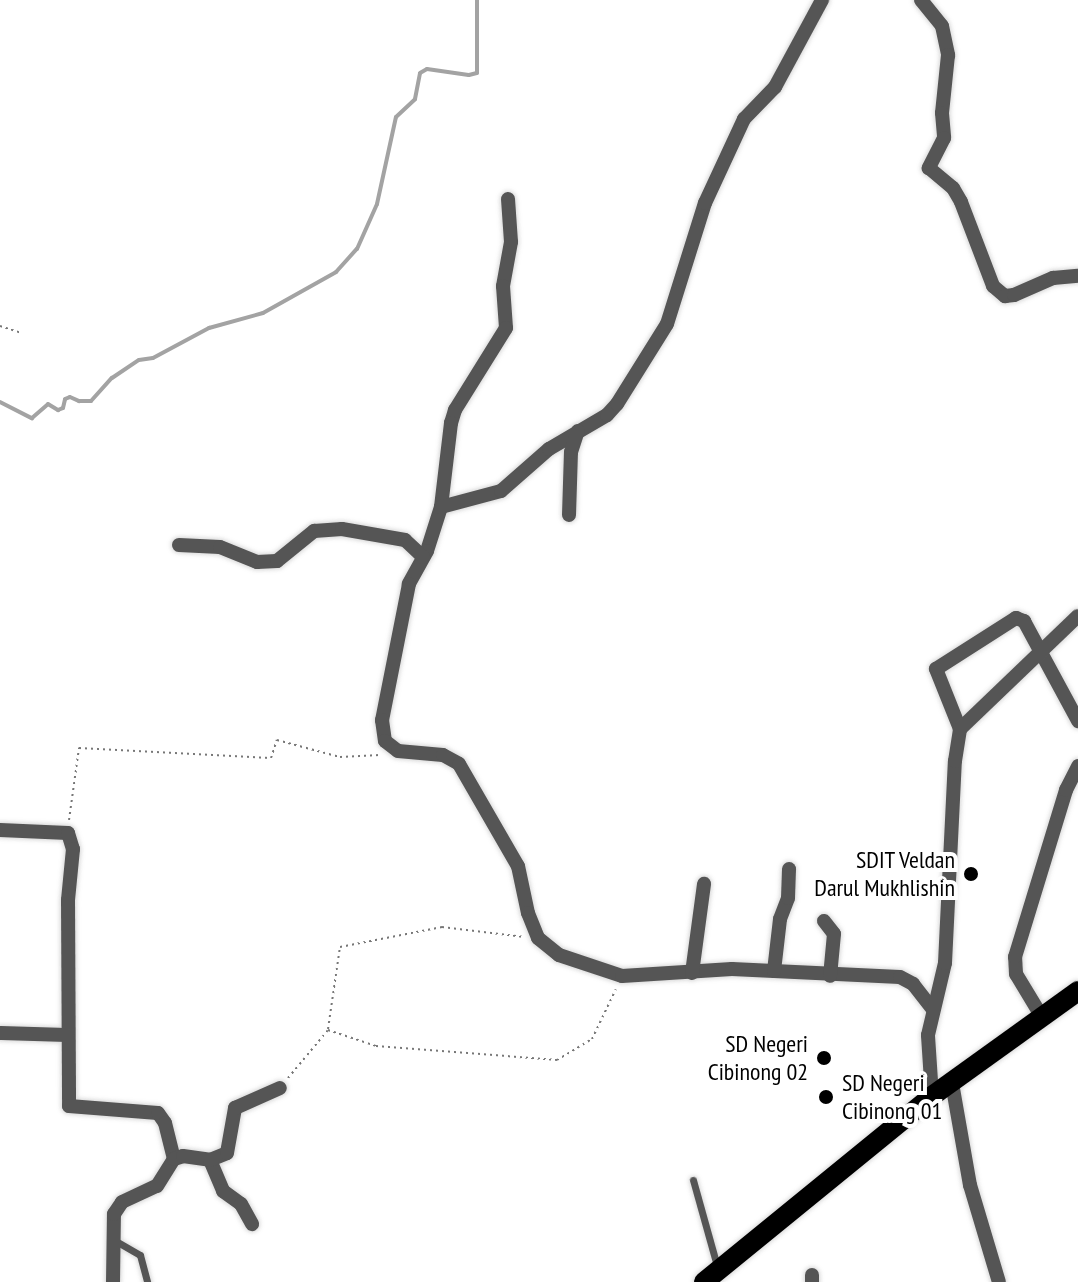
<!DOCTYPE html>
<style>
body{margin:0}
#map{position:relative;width:1078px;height:1282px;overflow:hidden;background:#fff;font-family:"PT Sans Narrow",sans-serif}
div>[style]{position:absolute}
.stream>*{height:4px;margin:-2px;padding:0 2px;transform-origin:2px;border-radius:2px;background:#a3a3a3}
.path>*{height:2px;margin-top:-1px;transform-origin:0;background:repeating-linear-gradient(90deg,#777 0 2px,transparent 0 6px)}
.roads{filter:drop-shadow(0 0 2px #dbdbdb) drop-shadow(0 0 2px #dbdbdb)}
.lane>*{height:7px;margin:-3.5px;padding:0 3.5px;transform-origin:3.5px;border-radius:3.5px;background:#555}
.street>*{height:14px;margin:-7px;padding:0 7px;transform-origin:7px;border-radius:7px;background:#555}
.primary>*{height:20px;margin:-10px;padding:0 10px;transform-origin:10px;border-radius:10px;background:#000}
.dots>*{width:22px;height:22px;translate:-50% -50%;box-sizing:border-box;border:4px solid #fff;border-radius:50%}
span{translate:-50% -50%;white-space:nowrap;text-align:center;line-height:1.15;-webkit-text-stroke:8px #fff;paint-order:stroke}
.poi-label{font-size:24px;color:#000}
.right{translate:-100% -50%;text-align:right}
.left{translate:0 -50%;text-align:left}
</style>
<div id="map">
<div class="stream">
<i style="left:0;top:402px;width:36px;rotate:27deg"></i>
<i style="left:32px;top:418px;width:21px;rotate:-41deg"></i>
<i style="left:48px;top:404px;width:12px;rotate:31deg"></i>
<i style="left:58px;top:410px;width:5px;rotate:-22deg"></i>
<i style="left:63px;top:408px;width:9px;rotate:-77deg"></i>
<i style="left:65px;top:399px;width:5px;rotate:-22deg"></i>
<i style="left:70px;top:397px;width:10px;rotate:24deg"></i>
<i style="left:79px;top:401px;width:12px"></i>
<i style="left:91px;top:401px;width:31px;rotate:-48deg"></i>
<i style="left:112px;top:378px;width:32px;rotate:-34deg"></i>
<i style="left:139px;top:360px;width:14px;rotate:-8deg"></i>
<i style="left:153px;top:358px;width:64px;rotate:-28.2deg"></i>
<i style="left:209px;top:328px;width:56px;rotate:-15.5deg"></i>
<i style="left:263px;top:313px;width:84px;rotate:-29.3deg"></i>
<i style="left:336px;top:272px;width:31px;rotate:-48deg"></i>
<i style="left:357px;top:249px;width:49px;rotate:-66deg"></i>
<i style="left:377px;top:204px;width:89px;rotate:-77.7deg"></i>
<i style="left:396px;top:117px;width:26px;rotate:-43deg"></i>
<i style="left:415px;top:99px;width:26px;rotate:-79deg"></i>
<i style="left:420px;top:73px;width:8px;rotate:-30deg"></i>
<i style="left:427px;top:69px;width:42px;rotate:8.1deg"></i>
<i style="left:469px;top:75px;width:8px;rotate:-14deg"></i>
<i style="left:477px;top:73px;width:73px;rotate:-90deg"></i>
</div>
<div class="path">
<i style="left:0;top:326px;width:23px;rotate:18deg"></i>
<i style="left:69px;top:820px;width:73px;rotate:-82.1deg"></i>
<i style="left:79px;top:748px;width:192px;rotate:3deg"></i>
<i style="left:271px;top:758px;width:19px;rotate:-72deg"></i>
<i style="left:277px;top:740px;width:65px;rotate:15.1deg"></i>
<i style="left:340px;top:757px;width:40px;rotate:-2.9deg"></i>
<i style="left:328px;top:1029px;width:83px;rotate:-81.7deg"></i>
<i style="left:340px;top:947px;width:104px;rotate:-11.1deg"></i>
<i style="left:442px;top:927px;width:83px;rotate:7deg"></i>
<i style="left:288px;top:1078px;width:62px;rotate:-50.2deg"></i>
<i style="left:328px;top:1030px;width:51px;rotate:18.4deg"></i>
<i style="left:376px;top:1046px;width:182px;rotate:4.4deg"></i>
<i style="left:557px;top:1060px;width:41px;rotate:-31deg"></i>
<i style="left:592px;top:1039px;width:55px;rotate:-64.4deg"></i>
</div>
<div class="roads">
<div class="lane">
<i style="left:693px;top:1180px;width:89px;rotate:74.4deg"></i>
<i style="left:114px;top:1240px;width:30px;rotate:30deg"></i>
<i style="left:140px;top:1255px;width:28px;rotate:75deg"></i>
</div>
<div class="street">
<i style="left:921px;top:0;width:33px;rotate:51deg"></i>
<i style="left:942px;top:26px;width:30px;rotate:78deg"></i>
<i style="left:948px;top:55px;width:58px;rotate:95.9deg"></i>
<i style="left:942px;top:113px;width:25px;rotate:85deg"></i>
<i style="left:944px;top:138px;width:34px;rotate:117deg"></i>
<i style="left:929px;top:168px;width:31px;rotate:40deg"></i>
<i style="left:953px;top:188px;width:16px;rotate:60deg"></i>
<i style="left:961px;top:202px;width:90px;rotate:69.1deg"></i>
<i style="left:993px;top:286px;width:16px;rotate:40deg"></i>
<i style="left:1005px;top:296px;width:9px;rotate:-6deg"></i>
<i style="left:1014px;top:295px;width:43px;rotate:-23.6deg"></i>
<i style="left:1053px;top:278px;width:25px;rotate:-5deg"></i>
<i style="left:508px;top:199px;width:43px;rotate:86deg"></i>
<i style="left:511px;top:242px;width:45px;rotate:100.3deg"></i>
<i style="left:503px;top:286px;width:42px;rotate:85.9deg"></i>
<i style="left:506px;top:328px;width:97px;rotate:121.9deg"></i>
<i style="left:455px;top:410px;width:14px;rotate:107deg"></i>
<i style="left:451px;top:423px;width:85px;rotate:96.8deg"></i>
<i style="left:441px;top:507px;width:46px;rotate:107.7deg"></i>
<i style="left:427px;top:551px;width:38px;rotate:119deg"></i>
<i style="left:409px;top:584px;width:139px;rotate:101.2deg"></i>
<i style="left:382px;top:720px;width:21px;rotate:82deg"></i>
<i style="left:385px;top:741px;width:16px;rotate:38deg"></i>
<i style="left:398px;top:751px;width:45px;rotate:5.1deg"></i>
<i style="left:443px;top:755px;width:18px;rotate:29deg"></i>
<i style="left:459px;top:764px;width:118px;rotate:60deg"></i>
<i style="left:518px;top:866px;width:48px;rotate:78deg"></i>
<i style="left:528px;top:913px;width:27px;rotate:68deg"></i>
<i style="left:538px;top:938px;width:27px;rotate:39deg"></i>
<i style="left:559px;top:955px;width:66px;rotate:18.4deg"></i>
<i style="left:622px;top:976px;width:110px;rotate:-3.6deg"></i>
<i style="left:732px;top:969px;width:168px;rotate:2.7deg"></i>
<i style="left:900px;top:977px;width:15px;rotate:28deg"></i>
<i style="left:913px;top:984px;width:33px;rotate:52deg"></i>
<i style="left:441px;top:507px;width:62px;rotate:-14.9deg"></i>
<i style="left:501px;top:491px;width:64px;rotate:-41.2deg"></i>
<i style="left:549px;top:449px;width:67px;rotate:-30.4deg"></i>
<i style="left:607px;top:415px;width:15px;rotate:-48deg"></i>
<i style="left:617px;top:404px;width:94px;rotate:-58deg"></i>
<i style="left:667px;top:324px;width:127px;rotate:-72.6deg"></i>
<i style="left:705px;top:203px;width:93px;rotate:-65.1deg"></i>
<i style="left:744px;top:119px;width:45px;rotate:-45.9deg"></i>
<i style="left:775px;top:87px;width:99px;rotate:-61.6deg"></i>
<i style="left:569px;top:515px;width:63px;rotate:-88.2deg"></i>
<i style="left:571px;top:452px;width:22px;rotate:-72deg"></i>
<i style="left:179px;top:545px;width:41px;rotate:2.8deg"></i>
<i style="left:220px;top:547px;width:40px;rotate:22deg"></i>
<i style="left:257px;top:562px;width:20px;rotate:-3deg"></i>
<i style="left:277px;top:561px;width:48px;rotate:-39deg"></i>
<i style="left:314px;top:531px;width:28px;rotate:-4deg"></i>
<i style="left:342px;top:529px;width:64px;rotate:9.9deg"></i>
<i style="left:405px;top:540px;width:25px;rotate:43deg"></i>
<i style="left:960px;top:729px;width:65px;rotate:-111.8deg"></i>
<i style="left:936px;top:669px;width:95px;rotate:-32.5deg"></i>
<i style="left:1016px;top:618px;width:9px;rotate:21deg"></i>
<i style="left:1024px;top:621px;width:114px;rotate:61.6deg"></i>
<i style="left:0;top:830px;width:68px;rotate:2.5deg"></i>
<i style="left:68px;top:833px;width:17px;rotate:73deg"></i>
<i style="left:73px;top:849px;width:51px;rotate:95.6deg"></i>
<i style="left:68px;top:900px;width:206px;rotate:89.7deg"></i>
<i style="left:69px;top:1106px;width:89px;rotate:4.5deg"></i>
<i style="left:158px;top:1113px;width:12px;rotate:55deg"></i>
<i style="left:165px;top:1123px;width:37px;rotate:76deg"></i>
<i style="left:824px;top:921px;width:16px;rotate:52deg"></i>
<i style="left:834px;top:934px;width:42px;rotate:95.4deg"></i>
<i style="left:774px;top:971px;width:52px;rotate:-83.4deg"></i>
<i style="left:780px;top:919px;width:22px;rotate:-69deg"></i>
<i style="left:788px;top:898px;width:29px;rotate:-88deg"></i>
<i style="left:692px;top:973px;width:90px;rotate:-82.3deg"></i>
<i style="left:1042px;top:1017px;width:50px;rotate:-121.2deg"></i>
<i style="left:1016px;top:974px;width:17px;rotate:-93deg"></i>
<i style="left:1015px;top:957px;width:175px;rotate:-73deg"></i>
<i style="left:1066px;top:790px;width:27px;rotate:-63deg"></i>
<i style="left:0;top:1033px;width:68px;rotate:1.7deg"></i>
<i style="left:952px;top:1083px;width:104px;rotate:80deg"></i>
<i style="left:970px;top:1185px;width:101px;rotate:73.4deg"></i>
<i style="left:932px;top:1096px;width:61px;rotate:-93.8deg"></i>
<i style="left:928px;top:1035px;width:74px;rotate:-76.7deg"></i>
<i style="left:945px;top:963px;width:202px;rotate:-87.2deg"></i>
<i style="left:955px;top:761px;width:32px;rotate:-81deg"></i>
<i style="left:960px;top:729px;width:163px;rotate:-43.8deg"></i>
<i style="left:210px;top:1160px;width:34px;rotate:67deg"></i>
<i style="left:223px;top:1191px;width:22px;rotate:36deg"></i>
<i style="left:241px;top:1204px;width:23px;rotate:61deg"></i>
<i style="left:113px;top:1282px;width:68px;rotate:-89.2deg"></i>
<i style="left:114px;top:1214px;width:14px;rotate:-56deg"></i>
<i style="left:122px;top:1202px;width:38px;rotate:-25deg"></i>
<i style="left:157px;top:1186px;width:32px;rotate:-58deg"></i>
<i style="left:174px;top:1159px;width:9px;rotate:-18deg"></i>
<i style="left:183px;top:1156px;width:27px;rotate:8deg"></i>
<i style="left:210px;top:1160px;width:18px;rotate:-22deg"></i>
<i style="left:227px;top:1153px;width:46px;rotate:-79.9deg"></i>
<i style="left:235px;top:1108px;width:49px;rotate:-24deg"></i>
<i style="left:812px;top:1282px;width:7px;rotate:-90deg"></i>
</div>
<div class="primary">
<i style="left:704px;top:1282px;width:294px;rotate:-39.2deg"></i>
<i style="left:932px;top:1096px;width:180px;rotate:-35.7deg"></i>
</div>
</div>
<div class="dots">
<i style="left:971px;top:874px;background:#000"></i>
<i style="left:824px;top:1058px;background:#000"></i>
<i style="left:826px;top:1097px;background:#000"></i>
</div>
<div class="poi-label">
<span class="right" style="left:955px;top:874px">SDIT Veldan<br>Darul Mukhlishin</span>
<span class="right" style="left:808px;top:1058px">SD Negeri<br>Cibinong 02</span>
<span class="left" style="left:842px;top:1097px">SD Negeri<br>Cibinong 01</span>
</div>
</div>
